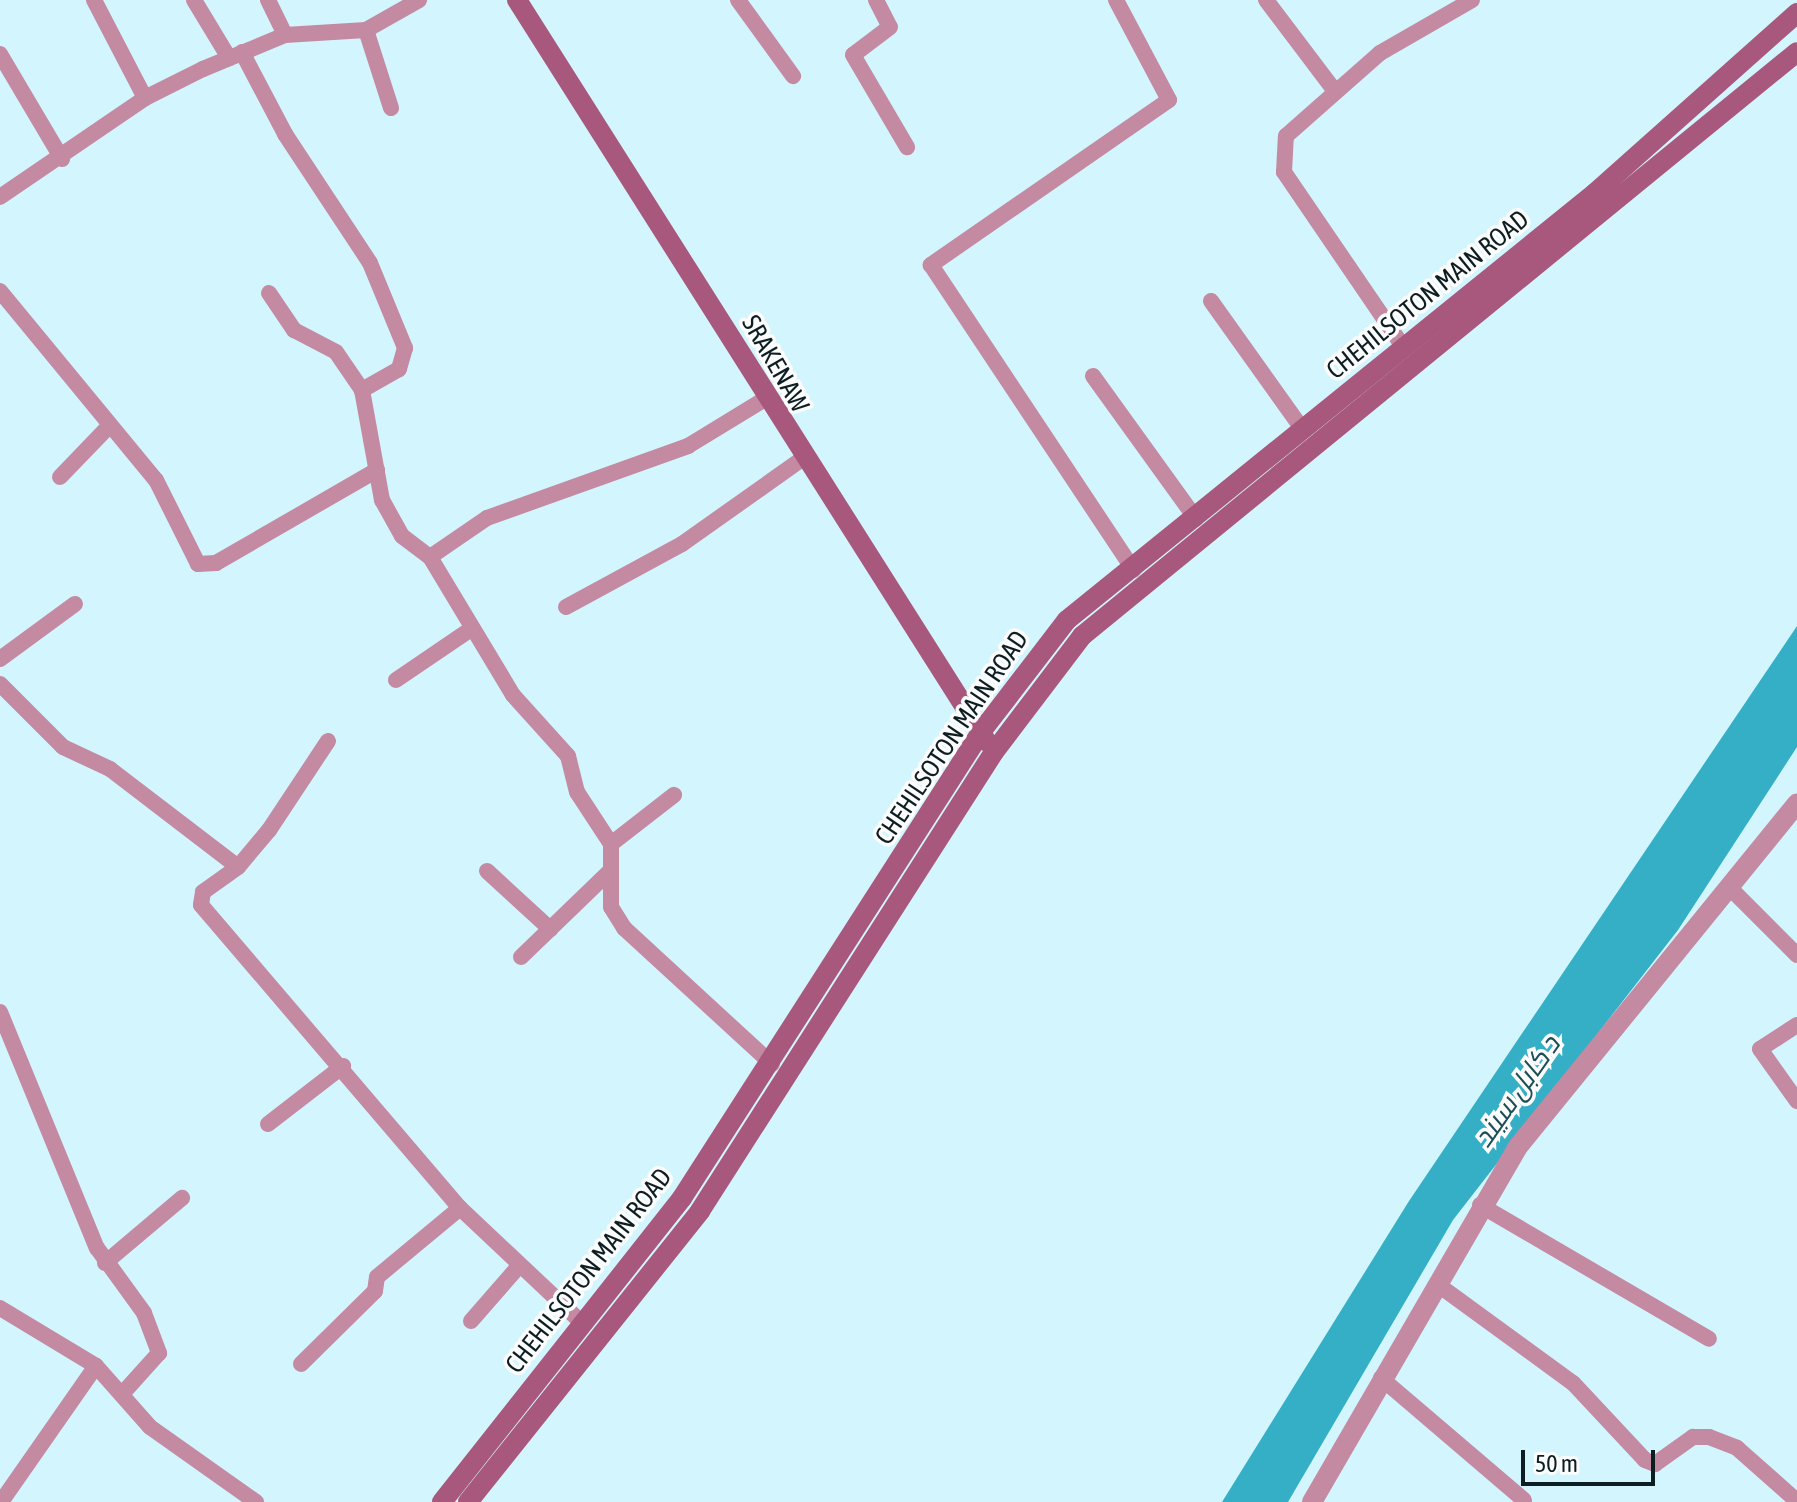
<!DOCTYPE html>
<meta charset="utf-8">
<style>
body{margin:0}
#map{position:relative;width:1797px;height:1502px;overflow:hidden;background:#d3f6fe;font-family:"Asap Condensed",Cairo,sans-serif}
div>[style]{position:absolute}
.water>*{inset:0;background:#35afc6}
.minor>*{height:16px;margin:-8px;padding:0 8px;transform-origin:8px;border-radius:8px;background:#c38aa2}
.tertiary>*{height:20px;margin:-10px;padding:0 10px;transform-origin:10px;border-radius:10px;background:#c38aa2}
.secondary>*{height:20px;margin:-10px;padding:0 10px;transform-origin:10px;border-radius:10px;background:#a8587d}
span{translate:-50% -50%;white-space:nowrap;text-align:center;line-height:1.15;-webkit-text-stroke:7px #fcfcfc;paint-order:stroke}
.street-label{font-size:26px;color:#0d1e22}
.water-label{font-size:28px;color:#1c4e58;font-style:italic}
.scale{position:absolute;left:1521px;top:1450px;width:134px;height:36px;box-sizing:border-box;border:4px solid #0d1e22;border-top:0;padding-left:10px;font-size:24px;line-height:28px;white-space:nowrap;color:#0d1e22;-webkit-text-stroke:6px #fcfcfc;paint-order:stroke}
</style>
<div id="map">
<div class="water">
<i style="clip-path:polygon(1797px 626px,1797px 747px,1678px 930px,1453px 1220px,1288px 1502px,1222px 1502px,1409px 1201px)"></i>
</div>
<div class="minor">
<i style="left:94px;top:0;width:110px;rotate:62.5deg"></i>
<i style="left:194px;top:0;width:68px;rotate:58.9deg"></i>
<i style="left:268px;top:0;width:39px;rotate:64deg"></i>
<i style="left:738px;top:0;width:94px;rotate:54.1deg"></i>
<i style="left:876px;top:0;width:30px;rotate:63deg"></i>
<i style="left:890px;top:27px;width:46px;rotate:142.9deg"></i>
<i style="left:853px;top:55px;width:107px;rotate:59.6deg"></i>
<i style="left:1116px;top:0;width:113px;rotate:62.1deg"></i>
<i style="left:1169px;top:100px;width:290px;rotate:145.3deg"></i>
<i style="left:931px;top:265px;width:366px;rotate:56.4deg"></i>
<i style="left:1266px;top:0;width:113px;rotate:52.9deg"></i>
<i style="left:366px;top:30px;width:82px;rotate:72.2deg"></i>
<i style="left:242px;top:52px;width:93px;rotate:62.3deg"></i>
<i style="left:285px;top:134px;width:154px;rotate:56.6deg"></i>
<i style="left:370px;top:263px;width:92px;rotate:67.6deg"></i>
<i style="left:405px;top:348px;width:22px;rotate:106deg"></i>
<i style="left:399px;top:369px;width:43px;rotate:150.4deg"></i>
<i style="left:362px;top:390px;width:112px;rotate:79.7deg"></i>
<i style="left:382px;top:500px;width:41px;rotate:60.9deg"></i>
<i style="left:402px;top:536px;width:35px;rotate:37deg"></i>
<i style="left:430px;top:557px;width:161px;rotate:59deg"></i>
<i style="left:513px;top:695px;width:82px;rotate:48deg"></i>
<i style="left:568px;top:756px;width:37px;rotate:76deg"></i>
<i style="left:577px;top:792px;width:62px;rotate:56.8deg"></i>
<i style="left:611px;top:844px;width:63px;rotate:90deg"></i>
<i style="left:611px;top:907px;width:25px;rotate:58deg"></i>
<i style="left:624px;top:928px;width:201px;rotate:42.6deg"></i>
<i style="left:0;top:54px;width:122px;rotate:59.4deg"></i>
<i style="left:0;top:197px;width:176px;rotate:-34.3deg"></i>
<i style="left:145px;top:98px;width:65px;rotate:-26.6deg"></i>
<i style="left:203px;top:69px;width:89px;rotate:-22.5deg"></i>
<i style="left:285px;top:35px;width:81px;rotate:-3.5deg"></i>
<i style="left:366px;top:30px;width:61px;rotate:-29.5deg"></i>
<i style="left:0;top:291px;width:245px;rotate:50.5deg"></i>
<i style="left:156px;top:480px;width:94px;rotate:63.4deg"></i>
<i style="left:198px;top:564px;width:18px;rotate:-3deg"></i>
<i style="left:216px;top:563px;width:186px;rotate:-30deg"></i>
<i style="left:269px;top:293px;width:45px;rotate:56deg"></i>
<i style="left:294px;top:330px;width:47px;rotate:27.6deg"></i>
<i style="left:336px;top:352px;width:46px;rotate:55.6deg"></i>
<i style="left:1211px;top:301px;width:158px;rotate:54.5deg"></i>
<i style="left:1404px;top:348px;width:213px;rotate:-124.3deg"></i>
<i style="left:1284px;top:172px;width:36px;rotate:-87deg"></i>
<i style="left:1286px;top:136px;width:125px;rotate:-41.4deg"></i>
<i style="left:1380px;top:53px;width:106px;rotate:-29.9deg"></i>
<i style="left:1093px;top:376px;width:176px;rotate:54.2deg"></i>
<i style="left:60px;top:477px;width:71px;rotate:-46.1deg"></i>
<i style="left:430px;top:557px;width:69px;rotate:-34.4deg"></i>
<i style="left:487px;top:518px;width:214px;rotate:-19.7deg"></i>
<i style="left:688px;top:446px;width:90px;rotate:-31.4deg"></i>
<i style="left:566px;top:607px;width:132px;rotate:-28.5deg"></i>
<i style="left:682px;top:544px;width:147px;rotate:-35.3deg"></i>
<i style="left:0;top:659px;width:93px;rotate:-36.3deg"></i>
<i style="left:396px;top:680px;width:91px;rotate:-34.2deg"></i>
<i style="left:0;top:684px;width:89px;rotate:45deg"></i>
<i style="left:63px;top:747px;width:52px;rotate:25.1deg"></i>
<i style="left:110px;top:769px;width:161px;rotate:37.4deg"></i>
<i style="left:328px;top:741px;width:107px;rotate:123.5deg"></i>
<i style="left:269px;top:830px;width:48px;rotate:130deg"></i>
<i style="left:238px;top:867px;width:43px;rotate:144.5deg"></i>
<i style="left:203px;top:892px;width:13px;rotate:99deg"></i>
<i style="left:201px;top:905px;width:399px;rotate:49.5deg"></i>
<i style="left:460px;top:1208px;width:169px;rotate:43.3deg"></i>
<i style="left:611px;top:844px;width:80px;rotate:-37.9deg"></i>
<i style="left:487px;top:871px;width:86px;rotate:42.6deg"></i>
<i style="left:1732px;top:890px;width:92px;rotate:45deg"></i>
<i style="left:521px;top:957px;width:122px;rotate:-44deg"></i>
<i style="left:0;top:1012px;width:255px;rotate:67.7deg"></i>
<i style="left:97px;top:1248px;width:80px;rotate:54.1deg"></i>
<i style="left:144px;top:1313px;width:43px;rotate:69.4deg"></i>
<i style="left:159px;top:1353px;width:52px;rotate:131.9deg"></i>
<i style="left:1797px;top:1025px;width:44px;rotate:147deg"></i>
<i style="left:1760px;top:1049px;width:64px;rotate:54.6deg"></i>
<i style="left:268px;top:1124px;width:95px;rotate:-37.7deg"></i>
<i style="left:1480px;top:1205px;width:265px;rotate:30.3deg"></i>
<i style="left:105px;top:1263px;width:101px;rotate:-40.2deg"></i>
<i style="left:1437px;top:1284px;width:168px;rotate:36.1deg"></i>
<i style="left:1573px;top:1383px;width:105px;rotate:46.9deg"></i>
<i style="left:1645px;top:1460px;width:11px;rotate:22deg"></i>
<i style="left:1655px;top:1464px;width:47px;rotate:-35.4deg"></i>
<i style="left:1693px;top:1437px;width:16px"></i>
<i style="left:1709px;top:1437px;width:30px;rotate:21deg"></i>
<i style="left:1737px;top:1448px;width:80px;rotate:41.5deg"></i>
<i style="left:0;top:1308px;width:112px;rotate:31.1deg"></i>
<i style="left:96px;top:1366px;width:81px;rotate:48.5deg"></i>
<i style="left:150px;top:1427px;width:130px;rotate:35.3deg"></i>
<i style="left:471px;top:1321px;width:73px;rotate:-48.9deg"></i>
<i style="left:301px;top:1364px;width:104px;rotate:-44.6deg"></i>
<i style="left:375px;top:1291px;width:14px;rotate:-82deg"></i>
<i style="left:377px;top:1277px;width:108px;rotate:-39.7deg"></i>
<i style="left:1381px;top:1378px;width:188px;rotate:40.5deg"></i>
<i style="left:1px;top:1502px;width:166px;rotate:-55.1deg"></i>
</div>
<div class="tertiary">
<i style="left:1312px;top:1502px;width:409px;rotate:-59.9deg"></i>
<i style="left:1517px;top:1148px;width:444px;rotate:-50.9deg"></i>
</div>
<div class="secondary">
<i style="left:517px;top:0;width:878px;rotate:57.65deg"></i>
<i style="left:442px;top:1502px;width:387px;rotate:-51.7deg"></i>
<i style="left:682px;top:1198px;width:554px;rotate:-57.31deg"></i>
<i style="left:981px;top:732px;width:141px;rotate:-52.5deg"></i>
<i style="left:1067px;top:620px;width:679px;rotate:-38.96deg"></i>
<i style="left:1595px;top:193px;width:271px;rotate:-41.7deg"></i>
<i style="left:468px;top:1502px;width:372px;rotate:-51.4deg"></i>
<i style="left:700px;top:1211px;width:545px;rotate:-57.36deg"></i>
<i style="left:994px;top:752px;width:146px;rotate:-52.8deg"></i>
<i style="left:1082px;top:636px;width:923px;rotate:-39.24deg"></i>
</div>
<div class="street-label">
<span style="left:1428px;top:295px;rotate:-39deg">CHEHILSOTON MAIN ROAD</span>
<span style="left:775px;top:364px;rotate:60deg">SRAKENAW</span>
<span style="left:952px;top:738px;rotate:-56deg">CHEHILSOTON MAIN ROAD</span>
<span style="left:589px;top:1271px;rotate:-52deg">CHEHILSOTON MAIN ROAD</span>
</div>
<div class="water-label">
<span style="left:1516px;top:1091px;rotate:-55deg">د کابل سيند</span>
</div>
<div class="scale">50 m</div>
</div>
